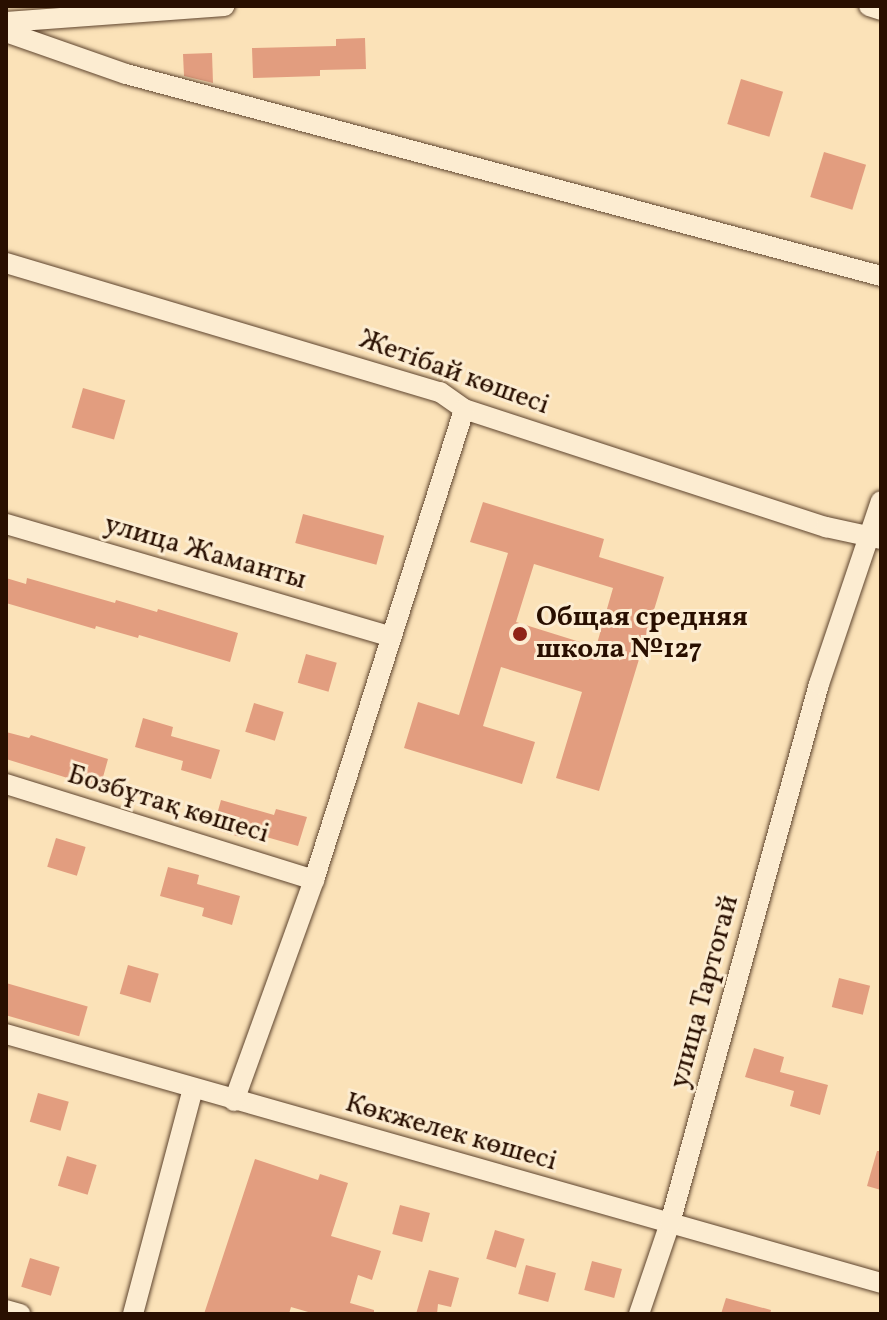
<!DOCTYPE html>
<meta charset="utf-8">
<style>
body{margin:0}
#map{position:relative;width:887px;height:1320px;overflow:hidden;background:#fbe2b8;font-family:Vollkorn,serif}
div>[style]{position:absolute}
.building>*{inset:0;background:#e29d7f;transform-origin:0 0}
.roads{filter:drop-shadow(0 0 2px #5e442e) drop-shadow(0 0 2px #5e442e)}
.minor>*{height:20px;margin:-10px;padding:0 10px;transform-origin:10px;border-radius:10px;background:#fcecd1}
.dots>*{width:22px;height:22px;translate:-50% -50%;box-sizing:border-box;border:4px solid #fcecd1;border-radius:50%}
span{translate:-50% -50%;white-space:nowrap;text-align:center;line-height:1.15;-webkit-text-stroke:6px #fcecd1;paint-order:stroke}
.street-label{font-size:28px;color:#290f00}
.poi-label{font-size:28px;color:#290f00;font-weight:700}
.left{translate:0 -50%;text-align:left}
.frame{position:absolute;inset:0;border:8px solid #290f00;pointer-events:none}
</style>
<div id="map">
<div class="building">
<i style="clip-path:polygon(365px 38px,366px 69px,320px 70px,320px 76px,253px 78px,252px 48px,336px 46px,336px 39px)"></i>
<i style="clip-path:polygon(212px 53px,213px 83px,184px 76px,183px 54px)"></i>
<i style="left:741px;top:79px;width:44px;height:47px;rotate:17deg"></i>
<i style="left:824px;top:152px;width:44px;height:47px;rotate:17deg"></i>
<i style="left:83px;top:388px;width:44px;height:41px;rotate:16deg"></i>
<i style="clip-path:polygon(evenodd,483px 502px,604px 539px,599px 557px,664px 577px,599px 791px,556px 778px,582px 692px,501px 667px,483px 726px,535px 742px,522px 784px,404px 748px,418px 702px,459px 715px,508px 553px,470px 542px,483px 502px,534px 564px,613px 588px,596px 647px,516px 622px,534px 564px)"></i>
<i style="left:303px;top:514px;width:84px;height:30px;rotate:15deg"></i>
<i style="clip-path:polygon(6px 578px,26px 584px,27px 578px,115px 603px,116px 600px,157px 612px,158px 609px,238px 633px,230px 662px,139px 635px,138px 638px,96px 626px,95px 629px,6px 603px)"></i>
<i style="left:306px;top:654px;width:32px;height:30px;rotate:16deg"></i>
<i style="left:254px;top:703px;width:31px;height:30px;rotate:17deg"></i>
<i style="clip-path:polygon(143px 718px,173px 727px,171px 736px,220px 750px,211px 779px,181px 770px,183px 761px,135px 747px)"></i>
<i style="clip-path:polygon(6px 732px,29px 738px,31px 735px,108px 759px,100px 788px,6px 759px)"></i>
<i style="clip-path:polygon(221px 800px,274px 815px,276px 809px,307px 817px,298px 846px,245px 831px,243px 838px,213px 829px)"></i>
<i style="left:56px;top:838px;width:31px;height:30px;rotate:17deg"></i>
<i style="clip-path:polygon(168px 867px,199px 875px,197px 884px,240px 896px,232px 925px,202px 916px,204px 908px,160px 896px)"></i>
<i style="left:128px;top:965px;width:32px;height:30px;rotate:16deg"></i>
<i style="left:839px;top:978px;width:32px;height:30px;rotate:14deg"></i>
<i style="left:6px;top:983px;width:85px;height:31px;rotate:16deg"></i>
<i style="clip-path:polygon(754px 1048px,784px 1057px,780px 1072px,828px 1085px,820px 1115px,790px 1106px,794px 1091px,745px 1077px)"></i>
<i style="left:38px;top:1093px;width:32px;height:30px;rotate:16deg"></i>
<i style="clip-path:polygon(877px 1151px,881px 1151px,881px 1190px,867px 1186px)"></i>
<i style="left:67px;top:1156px;width:31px;height:31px;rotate:17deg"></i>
<i style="clip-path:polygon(255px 1159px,318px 1180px,320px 1174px,348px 1183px,331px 1236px,381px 1251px,372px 1280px,358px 1275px,350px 1303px,374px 1310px,374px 1314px,315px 1314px,291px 1307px,289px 1314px,204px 1314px)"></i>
<i style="left:400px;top:1205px;width:31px;height:30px;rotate:15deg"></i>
<i style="left:495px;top:1230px;width:31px;height:30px;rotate:17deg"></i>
<i style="left:30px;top:1258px;width:31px;height:30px;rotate:17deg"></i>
<i style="left:592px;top:1261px;width:31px;height:30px;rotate:15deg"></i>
<i style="left:526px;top:1265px;width:31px;height:30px;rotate:15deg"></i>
<i style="clip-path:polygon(429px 1270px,459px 1278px,451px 1307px,438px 1304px,437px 1314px,416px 1314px)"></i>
<i style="clip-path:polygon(726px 1298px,771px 1310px,770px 1314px,721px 1314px)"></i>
</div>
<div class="roads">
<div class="minor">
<i style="left:869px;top:6px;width:13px;rotate:18deg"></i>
<i style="left:6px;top:22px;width:219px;rotate:-4.2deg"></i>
<i style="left:6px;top:32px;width:127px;rotate:19.3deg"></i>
<i style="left:126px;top:74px;width:782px;rotate:14.98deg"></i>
<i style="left:6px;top:263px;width:453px;rotate:16.6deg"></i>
<i style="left:440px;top:392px;width:29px;rotate:35deg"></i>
<i style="left:464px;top:409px;width:381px;rotate:18.1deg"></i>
<i style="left:826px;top:527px;width:56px;rotate:12.3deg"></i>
<i style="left:6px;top:524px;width:399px;rotate:16.3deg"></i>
<i style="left:6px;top:784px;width:323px;rotate:17.3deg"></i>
<i style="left:6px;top:1034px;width:910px;rotate:15.88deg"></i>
<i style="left:234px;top:1101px;width:235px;rotate:-70.1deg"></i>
<i style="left:314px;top:880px;width:494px;rotate:-72.3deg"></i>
<i style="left:6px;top:1310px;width:15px;rotate:16deg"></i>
<i style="left:133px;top:1314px;width:233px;rotate:-75.1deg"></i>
<i style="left:639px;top:1314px;width:96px;rotate:-71.2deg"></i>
<i style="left:670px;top:1223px;width:559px;rotate:-74.55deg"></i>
<i style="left:819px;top:684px;width:193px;rotate:-71.3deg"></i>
</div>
</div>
<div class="dots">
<i style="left:520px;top:634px;background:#8f2418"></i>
</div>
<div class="street-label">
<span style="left:454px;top:373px;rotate:20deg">Жетібай көшесі</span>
<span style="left:205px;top:553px;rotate:16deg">улица Жаманты</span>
<span style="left:168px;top:805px;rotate:17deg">Бозбұтақ көшесі</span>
<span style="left:705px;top:992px;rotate:-75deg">улица Тартогай</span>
<span style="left:451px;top:1133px;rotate:16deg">Көкжелек көшесі</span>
</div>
<div class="poi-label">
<span class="left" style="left:536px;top:634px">Общая средняя<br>школа №127</span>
</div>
<div class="frame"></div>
</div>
